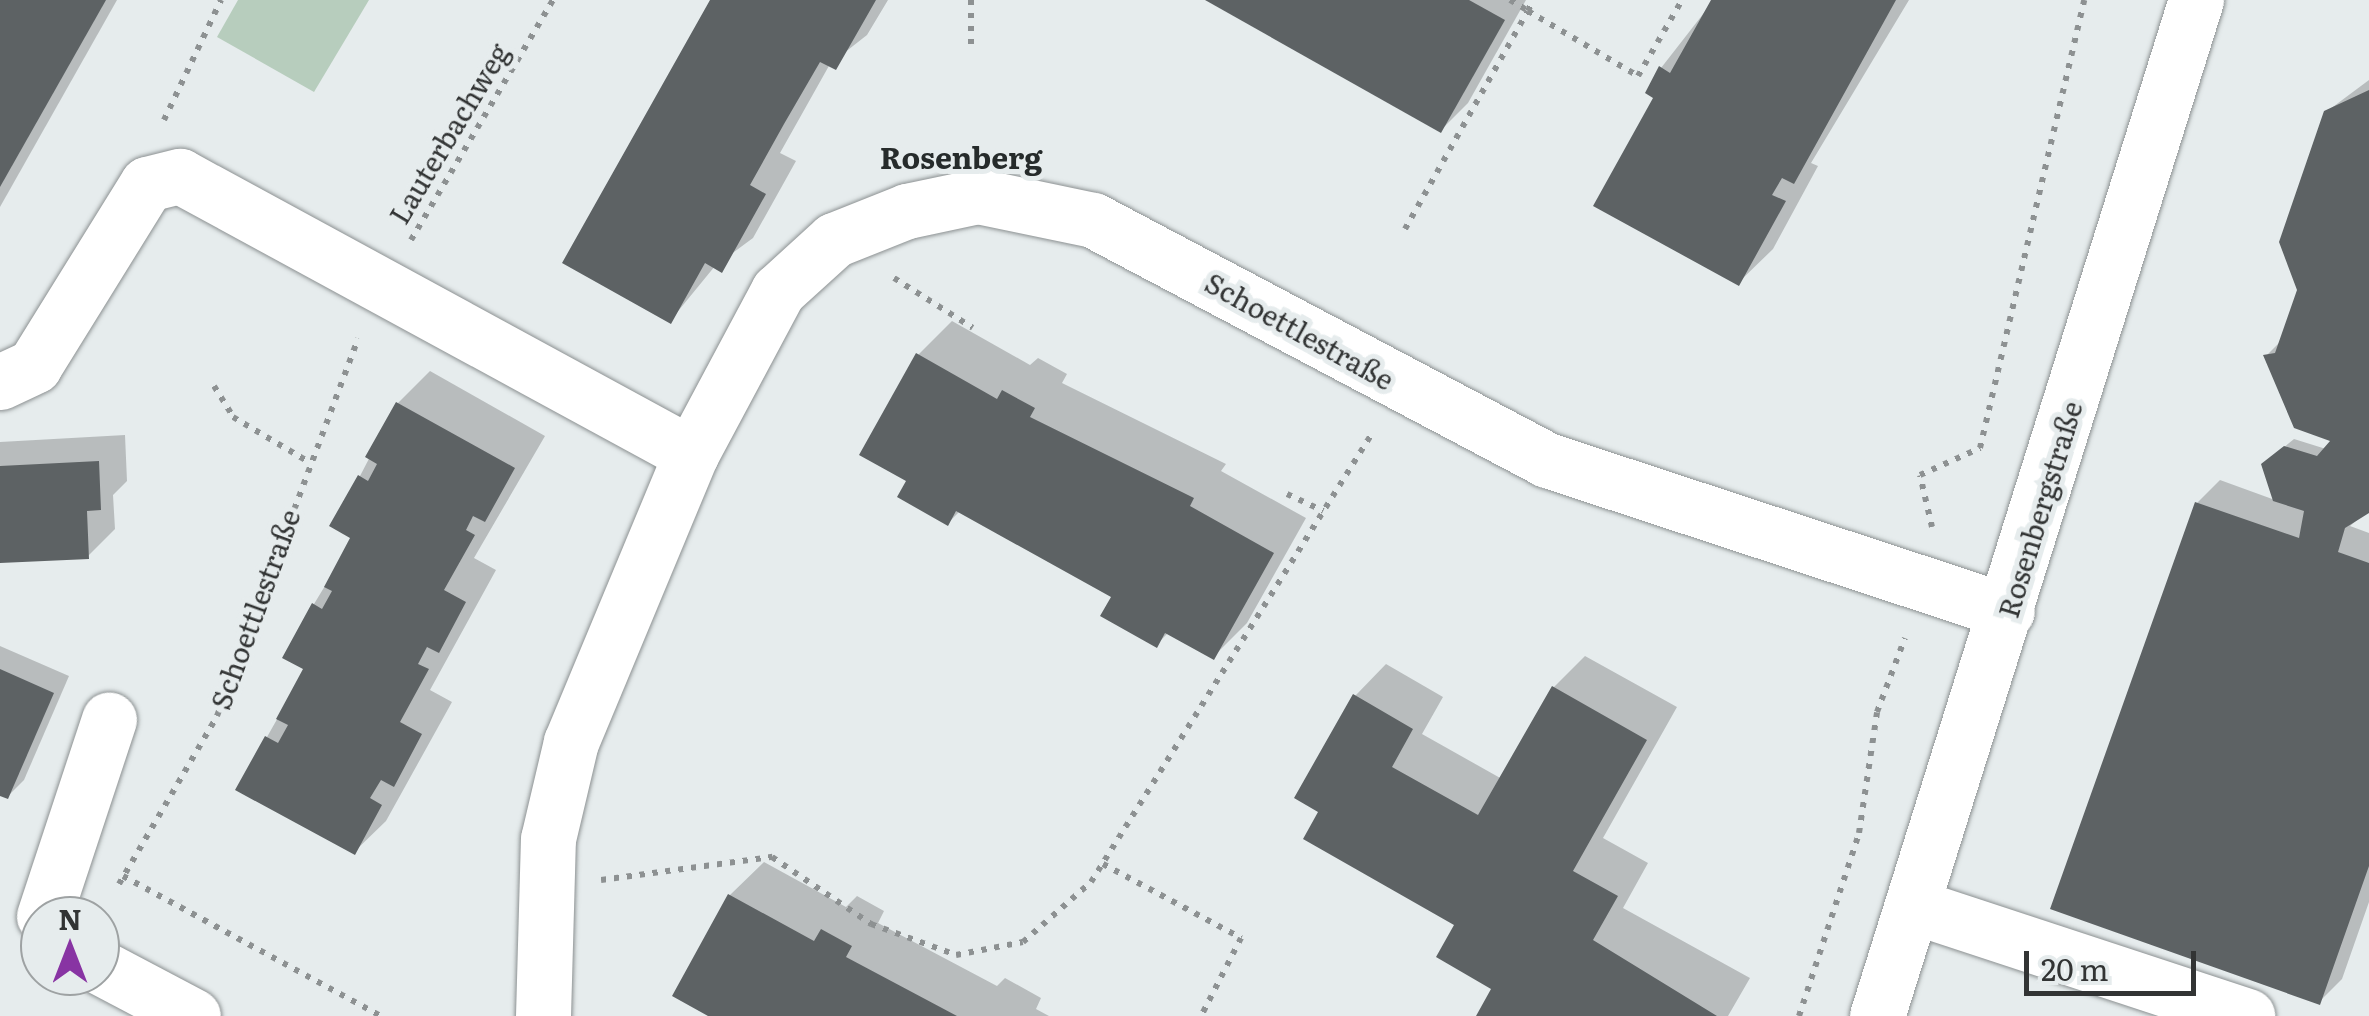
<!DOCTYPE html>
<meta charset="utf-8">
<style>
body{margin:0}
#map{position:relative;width:2369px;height:1016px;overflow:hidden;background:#e6eced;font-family:Literata,serif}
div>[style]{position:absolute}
.green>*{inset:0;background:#b7cdbd}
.shadow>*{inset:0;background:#0003}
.building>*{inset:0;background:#5d6264}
.path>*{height:6px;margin-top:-3px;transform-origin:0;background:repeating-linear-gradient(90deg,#8d9192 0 5px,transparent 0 13px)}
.roads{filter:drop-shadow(0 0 2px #8c9192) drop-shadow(0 0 2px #8c9192)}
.minor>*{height:55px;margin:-27.5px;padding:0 27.5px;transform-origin:27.5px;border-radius:27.5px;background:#fff}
span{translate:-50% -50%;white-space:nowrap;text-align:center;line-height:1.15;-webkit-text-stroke:10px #e6eced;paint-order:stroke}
.street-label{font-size:28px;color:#323434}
.neighbourhood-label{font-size:30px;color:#262b2b;font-weight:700}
.north{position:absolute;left:20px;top:896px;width:100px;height:100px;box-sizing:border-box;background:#e6eced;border:2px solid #9ea2a3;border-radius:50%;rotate:0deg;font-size:28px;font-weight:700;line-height:40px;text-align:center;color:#323434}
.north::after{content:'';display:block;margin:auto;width:35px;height:45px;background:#8834a3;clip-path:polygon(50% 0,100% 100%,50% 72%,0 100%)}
.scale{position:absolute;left:2024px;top:951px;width:172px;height:45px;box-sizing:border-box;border:5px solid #323434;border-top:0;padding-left:12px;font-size:30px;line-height:35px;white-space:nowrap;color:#323434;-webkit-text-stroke:8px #e6eced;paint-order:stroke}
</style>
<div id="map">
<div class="green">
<i style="clip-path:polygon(238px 0,369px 0,314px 92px,217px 37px)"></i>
</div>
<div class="shadow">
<i style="clip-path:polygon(0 0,117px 0,0 207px)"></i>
<i style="clip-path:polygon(713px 0,888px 0,867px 35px,830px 64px,780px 153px,796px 161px,753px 238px,715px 266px,670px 321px)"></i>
<i style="clip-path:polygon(1210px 0,1526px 0,1468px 103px,1441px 130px)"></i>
<i style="clip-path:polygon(1714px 0,1909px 0,1811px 163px,1818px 166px,1773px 249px,1738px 283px,1657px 97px,1661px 68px)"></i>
<i style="clip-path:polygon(2369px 80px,2369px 510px,2350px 526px,2369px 533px,2369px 902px,2342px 979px,2319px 1002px,2197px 503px,2220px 480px,2275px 500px,2272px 457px,2294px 439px,2326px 449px,2334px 440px,2266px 356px,2282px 340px,2300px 290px,2326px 112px)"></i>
<i style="clip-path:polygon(952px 321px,1030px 365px,1038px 358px,1067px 374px,1062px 383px,1226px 464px,1221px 471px,1306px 518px,1247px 623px,1213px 657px,1169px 632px,1156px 645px,1114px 596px,960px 511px,948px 523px,909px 480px,918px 355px)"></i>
<i style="clip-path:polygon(430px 371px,545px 436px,474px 558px,496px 570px,430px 690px,452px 702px,386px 821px,354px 852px,267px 737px,306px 668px,314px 604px,354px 538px,360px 476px,398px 403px)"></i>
<i style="clip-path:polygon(125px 435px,127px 481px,113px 495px,115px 529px,88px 556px,0 556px,0 442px)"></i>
<i style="clip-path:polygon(0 646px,69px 676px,24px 780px,8px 796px,0 793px)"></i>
<i style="clip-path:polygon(1585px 656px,1677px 707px,1603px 838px,1648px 863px,1623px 908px,1750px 978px,1728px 1016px,1479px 1016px,1494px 988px,1458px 924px,1322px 811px,1355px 696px,1386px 664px,1443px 697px,1422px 734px,1502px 779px,1554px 687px)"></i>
<i style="clip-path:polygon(764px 862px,846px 907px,857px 896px,884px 911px,878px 923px,997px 986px,1005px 978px,1041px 998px,1036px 1009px,1049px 1016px,713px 1016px,730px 895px)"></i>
</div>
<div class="building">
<i style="clip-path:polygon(0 0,106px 0,0 187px)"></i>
<i style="clip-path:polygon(710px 0,876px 0,836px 70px,820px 62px,784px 124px,750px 185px,766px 194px,722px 273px,705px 263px,671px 324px,562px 263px)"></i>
<i style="clip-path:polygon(1205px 0,1469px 0,1505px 20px,1441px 133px)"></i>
<i style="clip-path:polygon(1711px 0,1896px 0,1794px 184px,1782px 178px,1772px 195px,1786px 201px,1739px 286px,1593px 206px,1653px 98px,1645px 93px,1659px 66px,1670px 73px)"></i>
<i style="clip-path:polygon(2369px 90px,2369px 513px,2345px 528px,2338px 552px,2369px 563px,2369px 866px,2320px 1005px,2050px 909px,2195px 502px,2299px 538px,2304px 511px,2273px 501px,2261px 464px,2284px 446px,2317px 456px,2330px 441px,2294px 428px,2263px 355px,2275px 353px,2297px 290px,2279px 242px,2324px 111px)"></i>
<i style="clip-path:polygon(916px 353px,997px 399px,1002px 390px,1035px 408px,1030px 417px,1194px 498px,1190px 506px,1274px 553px,1214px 660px,1165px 633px,1157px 648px,1100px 616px,1111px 597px,956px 511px,948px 526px,897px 497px,906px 481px,859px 455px)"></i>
<i style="clip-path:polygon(396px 402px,515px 468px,485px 522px,473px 516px,466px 530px,475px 535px,444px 590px,466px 602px,439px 653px,427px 647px,418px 664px,429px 669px,400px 722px,422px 734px,394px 787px,381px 780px,370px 798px,382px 805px,355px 855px,235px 790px,265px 736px,278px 743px,288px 725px,276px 719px,303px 669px,282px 658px,312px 603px,322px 609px,332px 591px,324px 587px,350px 538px,329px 526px,358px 475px,368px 481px,377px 464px,365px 457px)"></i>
<i style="clip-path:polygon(99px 461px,101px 510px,87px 511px,89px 559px,0 563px,0 466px)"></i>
<i style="clip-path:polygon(0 669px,54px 693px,8px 799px,0 796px)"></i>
<i style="clip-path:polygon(1552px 686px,1647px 740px,1573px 871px,1618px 896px,1593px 940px,1717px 1016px,1476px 1016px,1491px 989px,1436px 957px,1454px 925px,1303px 839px,1318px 812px,1294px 798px,1353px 694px,1413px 729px,1392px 767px,1478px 815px)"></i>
<i style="clip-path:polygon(728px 894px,814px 941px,821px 929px,852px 946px,846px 957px,957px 1016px,708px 1016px,672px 996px)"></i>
</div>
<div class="path">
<i style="left:971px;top:0;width:49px;rotate:90deg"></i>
<i style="left:1510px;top:0;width:21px;rotate:31deg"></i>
<i style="left:1528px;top:11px;width:12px;rotate:-66deg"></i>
<i style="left:164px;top:120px;width:133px;rotate:-64.6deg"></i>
<i style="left:1405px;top:229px;width:250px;rotate:-60.6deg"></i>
<i style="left:1528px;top:11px;width:128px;rotate:30.6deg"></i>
<i style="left:1638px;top:76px;width:88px;rotate:-59.9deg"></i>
<i style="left:411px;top:240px;width:279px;rotate:-59.4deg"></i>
<i style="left:894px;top:278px;width:93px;rotate:32.3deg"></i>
<i style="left:214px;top:386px;width:36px;rotate:58deg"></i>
<i style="left:233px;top:417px;width:86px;rotate:30.7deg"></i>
<i style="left:1287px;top:494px;width:40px;rotate:25deg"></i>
<i style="left:1932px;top:527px;width:53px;rotate:-103deg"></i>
<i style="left:1920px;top:475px;width:66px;rotate:-24.2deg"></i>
<i style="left:1980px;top:448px;width:460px;rotate:-76.9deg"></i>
<i style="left:1103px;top:864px;width:157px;rotate:28.2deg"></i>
<i style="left:1241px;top:938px;width:88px;rotate:117.1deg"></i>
<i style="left:123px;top:876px;width:294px;rotate:28.5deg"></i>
<i style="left:601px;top:880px;width:173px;rotate:-7.7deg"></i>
<i style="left:772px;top:857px;width:120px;rotate:34.1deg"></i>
<i style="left:871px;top:924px;width:90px;rotate:20deg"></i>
<i style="left:956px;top:955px;width:68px;rotate:-11deg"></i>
<i style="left:1023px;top:942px;width:91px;rotate:-41.4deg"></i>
<i style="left:1091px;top:882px;width:531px;rotate:-57.93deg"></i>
<i style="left:119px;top:884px;width:194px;rotate:-59.7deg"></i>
<i style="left:217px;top:716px;width:403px;rotate:-69.5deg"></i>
<i style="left:1799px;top:1016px;width:193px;rotate:-71.8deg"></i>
<i style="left:1859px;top:833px;width:122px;rotate:-81.5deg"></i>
<i style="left:1877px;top:712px;width:79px;rotate:-69.3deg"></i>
</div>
<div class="roads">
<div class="minor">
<i style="left:0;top:382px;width:38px;rotate:-25deg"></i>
<i style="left:34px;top:366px;width:214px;rotate:-58.2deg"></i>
<i style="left:147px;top:184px;width:34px;rotate:-14deg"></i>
<i style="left:180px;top:176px;width:582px;rotate:28.55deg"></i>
<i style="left:1913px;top:906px;width:352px;rotate:18.2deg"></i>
<i style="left:44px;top:916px;width:207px;rotate:-71.7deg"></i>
<i style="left:100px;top:967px;width:105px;rotate:27.8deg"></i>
<i style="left:543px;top:1016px;width:177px;rotate:-88.4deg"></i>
<i style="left:548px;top:839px;width:100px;rotate:-76.7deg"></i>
<i style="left:571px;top:742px;width:312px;rotate:-67.4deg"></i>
<i style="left:691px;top:454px;width:185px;rotate:-61.9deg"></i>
<i style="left:778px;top:291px;width:76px;rotate:-42.3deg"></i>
<i style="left:834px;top:240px;width:79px;rotate:-21.7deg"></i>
<i style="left:907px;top:211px;width:73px;rotate:-11.9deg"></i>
<i style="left:978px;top:196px;width:117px;rotate:11.8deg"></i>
<i style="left:1093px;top:220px;width:514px;rotate:27.86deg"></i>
<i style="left:1547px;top:460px;width:484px;rotate:18.2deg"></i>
<i style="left:1877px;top:1016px;width:1065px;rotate:-72.57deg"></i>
</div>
</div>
<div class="street-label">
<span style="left:448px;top:133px;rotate:-59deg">Lauterbachweg</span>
<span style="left:1300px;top:330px;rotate:29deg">Schoettlestraße</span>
<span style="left:2039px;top:509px;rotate:-73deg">Rosenbergstraße</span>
<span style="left:254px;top:609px;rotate:-70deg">Schoettlestraße</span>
</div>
<div class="neighbourhood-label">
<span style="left:961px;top:156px">Rosenberg</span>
</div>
<div class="north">N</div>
<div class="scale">20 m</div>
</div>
